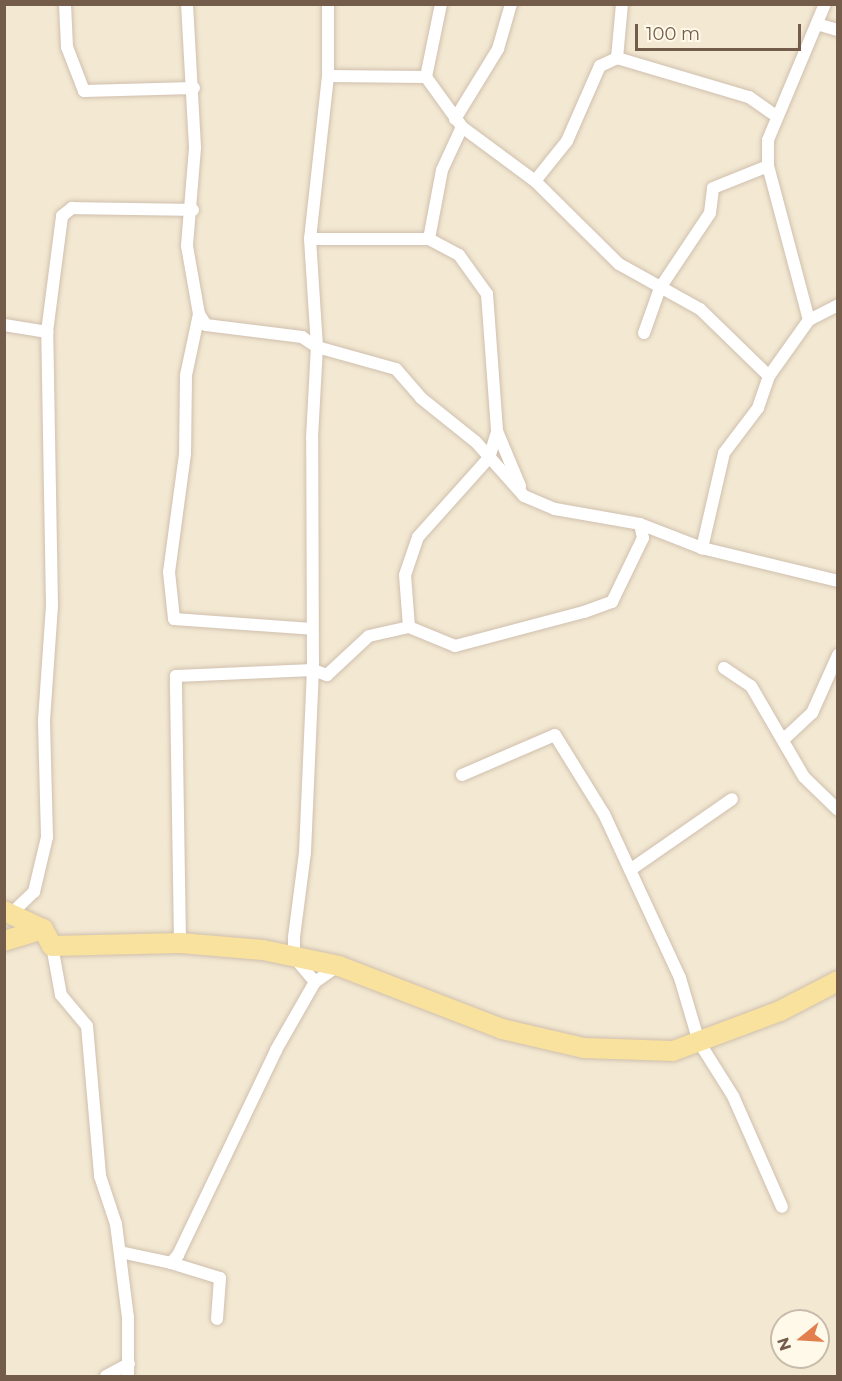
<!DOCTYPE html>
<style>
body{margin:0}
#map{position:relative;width:842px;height:1381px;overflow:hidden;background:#fcf5e4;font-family:Montserrat,sans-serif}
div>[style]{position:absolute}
.residential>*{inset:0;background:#f3e8d2}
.roads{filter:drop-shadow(0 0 2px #cfc0ae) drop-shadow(0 0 2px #cfc0ae)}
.street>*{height:12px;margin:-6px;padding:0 6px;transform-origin:6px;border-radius:6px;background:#fff}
.primary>*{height:20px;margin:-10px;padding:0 10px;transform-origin:10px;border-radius:10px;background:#f9e19e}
span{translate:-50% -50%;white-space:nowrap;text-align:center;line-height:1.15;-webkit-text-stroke:4.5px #fff9ea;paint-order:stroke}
.frame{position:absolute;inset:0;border:6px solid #735d4a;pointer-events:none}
.north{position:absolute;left:770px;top:1309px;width:60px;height:60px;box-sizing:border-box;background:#fff9ea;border:2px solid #c7bbaa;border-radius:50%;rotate:252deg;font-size:16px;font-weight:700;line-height:24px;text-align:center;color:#735d4a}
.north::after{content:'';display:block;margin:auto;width:21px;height:27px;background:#e37f4c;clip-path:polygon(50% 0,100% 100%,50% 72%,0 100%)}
.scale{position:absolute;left:635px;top:24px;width:166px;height:27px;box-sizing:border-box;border:3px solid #735d4a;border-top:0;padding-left:8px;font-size:18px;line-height:21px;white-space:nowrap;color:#735d4a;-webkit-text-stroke:4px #fff9ea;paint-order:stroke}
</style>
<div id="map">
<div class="residential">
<i style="clip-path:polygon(evenodd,5px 5px,837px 5px,837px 1376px,5px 1376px,5px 5px,782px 1321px,818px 1321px,818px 1357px,782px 1357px,782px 1321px)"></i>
</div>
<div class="roads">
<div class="street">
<i style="left:65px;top:4px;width:43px;rotate:87.3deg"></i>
<i style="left:67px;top:47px;width:47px;rotate:68.9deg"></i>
<i style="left:84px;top:91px;width:110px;rotate:-1.6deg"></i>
<i style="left:187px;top:4px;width:144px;rotate:86.8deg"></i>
<i style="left:195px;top:148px;width:98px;rotate:94.7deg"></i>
<i style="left:187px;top:246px;width:69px;rotate:80deg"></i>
<i style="left:199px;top:314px;width:13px;rotate:58deg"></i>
<i style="left:206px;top:325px;width:97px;rotate:7.1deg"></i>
<i style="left:302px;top:337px;width:18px;rotate:34deg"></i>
<i style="left:317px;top:347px;width:82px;rotate:15.6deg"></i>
<i style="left:396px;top:369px;width:38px;rotate:49deg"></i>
<i style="left:421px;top:398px;width:70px;rotate:38.7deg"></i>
<i style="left:476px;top:442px;width:72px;rotate:48.4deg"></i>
<i style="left:524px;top:496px;width:34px;rotate:23deg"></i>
<i style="left:555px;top:509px;width:86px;rotate:10deg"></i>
<i style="left:640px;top:524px;width:66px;rotate:21.2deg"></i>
<i style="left:820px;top:25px;width:19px;rotate:16deg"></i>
<i style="left:617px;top:58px;width:54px;rotate:-84.7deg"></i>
<i style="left:328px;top:76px;width:98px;rotate:0.6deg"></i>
<i style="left:426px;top:77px;width:62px;rotate:54.2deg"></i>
<i style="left:426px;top:77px;width:75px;rotate:-78.4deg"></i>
<i style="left:455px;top:119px;width:82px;rotate:-58.4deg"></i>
<i style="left:498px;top:49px;width:47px;rotate:-73.9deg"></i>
<i style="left:535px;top:181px;width:51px;rotate:-51.3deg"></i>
<i style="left:567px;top:141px;width:82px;rotate:-66.3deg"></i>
<i style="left:600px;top:66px;width:19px;rotate:-25deg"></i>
<i style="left:617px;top:58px;width:138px;rotate:16.5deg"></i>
<i style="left:749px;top:97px;width:32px;rotate:35deg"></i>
<i style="left:310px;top:239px;width:119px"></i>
<i style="left:429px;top:239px;width:70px;rotate:-79.3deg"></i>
<i style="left:442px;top:170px;width:47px;rotate:-65.1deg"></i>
<i style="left:462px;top:127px;width:91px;rotate:36.5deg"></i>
<i style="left:535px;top:181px;width:118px;rotate:44.7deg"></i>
<i style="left:619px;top:264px;width:93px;rotate:29.1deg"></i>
<i style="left:700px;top:309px;width:96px;rotate:44.2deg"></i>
<i style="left:769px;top:376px;width:34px;rotate:109deg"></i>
<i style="left:758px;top:408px;width:56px;rotate:127.1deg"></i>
<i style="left:724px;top:453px;width:98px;rotate:103deg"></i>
<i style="left:702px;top:548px;width:140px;rotate:13.6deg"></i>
<i style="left:429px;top:239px;width:34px;rotate:28deg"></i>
<i style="left:459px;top:255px;width:48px;rotate:54.3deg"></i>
<i style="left:487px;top:294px;width:137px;rotate:85.8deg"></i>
<i style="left:497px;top:431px;width:60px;rotate:67.3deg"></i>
<i style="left:199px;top:314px;width:62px;rotate:102deg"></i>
<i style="left:186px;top:375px;width:79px;rotate:90.7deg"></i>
<i style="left:185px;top:454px;width:119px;rotate:97.7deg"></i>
<i style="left:169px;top:572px;width:47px;rotate:83.9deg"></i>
<i style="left:174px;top:619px;width:138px;rotate:4.1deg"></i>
<i style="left:809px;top:320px;width:159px;rotate:-104.9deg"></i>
<i style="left:768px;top:166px;width:26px;rotate:-90deg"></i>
<i style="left:768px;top:140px;width:147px;rotate:-67.3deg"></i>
<i style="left:4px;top:325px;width:44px;rotate:9.2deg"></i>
<i style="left:644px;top:333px;width:48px;rotate:-70.4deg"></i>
<i style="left:660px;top:288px;width:90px;rotate:-56.3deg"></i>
<i style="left:710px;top:213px;width:25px;rotate:-83deg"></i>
<i style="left:713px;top:188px;width:59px;rotate:-21.8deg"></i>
<i style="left:769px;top:376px;width:69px;rotate:-54.5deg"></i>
<i style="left:809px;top:320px;width:33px;rotate:-27deg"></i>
<i style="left:409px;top:627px;width:52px;rotate:-94.4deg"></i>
<i style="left:405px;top:575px;width:40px;rotate:-71.1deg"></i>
<i style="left:418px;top:537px;width:106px;rotate:-48.1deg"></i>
<i style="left:489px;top:458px;width:28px;rotate:-73deg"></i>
<i style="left:724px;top:668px;width:32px;rotate:34deg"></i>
<i style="left:751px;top:686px;width:105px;rotate:59.8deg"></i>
<i style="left:804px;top:777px;width:47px;rotate:44.1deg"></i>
<i style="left:783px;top:740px;width:40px;rotate:-43deg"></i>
<i style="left:812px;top:713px;width:64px;rotate:-65.9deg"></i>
<i style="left:462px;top:775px;width:101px;rotate:-23.3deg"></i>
<i style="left:555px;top:735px;width:93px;rotate:58.2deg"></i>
<i style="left:604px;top:814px;width:181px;rotate:65.1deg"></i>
<i style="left:680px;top:978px;width:67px;rotate:73.5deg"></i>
<i style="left:699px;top:1042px;width:64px;rotate:57.8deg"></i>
<i style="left:733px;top:1096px;width:121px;rotate:66.2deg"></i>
<i style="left:630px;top:870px;width:124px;rotate:-34.8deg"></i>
<i style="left:14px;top:911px;width:28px;rotate:-44deg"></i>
<i style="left:34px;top:892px;width:57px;rotate:-76.7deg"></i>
<i style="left:47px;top:837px;width:117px;rotate:-91.5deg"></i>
<i style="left:44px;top:720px;width:114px;rotate:-86deg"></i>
<i style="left:52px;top:606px;width:274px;rotate:-91deg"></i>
<i style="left:47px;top:332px;width:117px;rotate:-82.6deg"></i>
<i style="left:62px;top:216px;width:13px;rotate:-39deg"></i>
<i style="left:72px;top:208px;width:121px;rotate:0.9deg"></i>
<i style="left:180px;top:943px;width:267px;rotate:-90.9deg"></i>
<i style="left:176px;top:676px;width:137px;rotate:-2.5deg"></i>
<i style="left:313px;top:670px;width:15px;rotate:20deg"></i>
<i style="left:327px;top:675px;width:57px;rotate:-42.9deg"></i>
<i style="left:369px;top:636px;width:41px;rotate:-12.7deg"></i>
<i style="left:409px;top:627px;width:50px;rotate:22.4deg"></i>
<i style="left:455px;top:646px;width:133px;rotate:-14.8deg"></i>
<i style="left:584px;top:612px;width:30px;rotate:-20deg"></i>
<i style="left:612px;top:602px;width:71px;rotate:-64.2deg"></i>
<i style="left:643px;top:538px;width:14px;rotate:-102deg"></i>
<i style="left:52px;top:946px;width:50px;rotate:79.6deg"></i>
<i style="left:61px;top:995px;width:40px;rotate:50deg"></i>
<i style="left:87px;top:1026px;width:151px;rotate:85deg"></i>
<i style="left:100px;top:1176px;width:51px;rotate:71.6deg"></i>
<i style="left:116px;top:1224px;width:95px;rotate:82.7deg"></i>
<i style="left:128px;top:1318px;width:58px;rotate:90deg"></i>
<i style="left:315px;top:982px;width:33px;rotate:-130deg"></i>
<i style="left:294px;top:957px;width:20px;rotate:-90deg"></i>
<i style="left:294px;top:937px;width:86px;rotate:-82.6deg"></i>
<i style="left:305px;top:852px;width:182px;rotate:-87.5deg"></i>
<i style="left:313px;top:670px;width:232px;rotate:-90.2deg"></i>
<i style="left:312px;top:438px;width:91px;rotate:-86.9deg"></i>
<i style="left:317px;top:347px;width:108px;rotate:-93.7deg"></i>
<i style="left:310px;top:239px;width:164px;rotate:-83.7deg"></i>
<i style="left:328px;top:76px;width:72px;rotate:-90deg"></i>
<i style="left:120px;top:1252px;width:52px;rotate:12.2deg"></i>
<i style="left:171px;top:1263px;width:11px;rotate:-49deg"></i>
<i style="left:178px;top:1255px;width:227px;rotate:-64.4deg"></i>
<i style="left:276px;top:1050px;width:78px;rotate:-60.2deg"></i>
<i style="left:315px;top:982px;width:28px;rotate:-35deg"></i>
<i style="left:171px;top:1263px;width:51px;rotate:17deg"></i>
<i style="left:220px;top:1278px;width:41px;rotate:94.2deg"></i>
<i style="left:106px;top:1376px;width:26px;rotate:-28deg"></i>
</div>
<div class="primary">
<i style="left:4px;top:911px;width:43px;rotate:24.8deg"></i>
<i style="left:43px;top:929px;width:19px;rotate:62deg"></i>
<i style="left:52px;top:946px;width:128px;rotate:-1.3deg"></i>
<i style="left:180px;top:943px;width:83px;rotate:4.8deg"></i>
<i style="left:263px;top:950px;width:78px;rotate:11.9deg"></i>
<i style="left:339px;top:966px;width:175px;rotate:21.1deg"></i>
<i style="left:502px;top:1029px;width:84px;rotate:13deg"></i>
<i style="left:584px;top:1048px;width:89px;rotate:1.9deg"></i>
<i style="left:673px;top:1051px;width:114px;rotate:-20.5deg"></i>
<i style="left:780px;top:1011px;width:65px;rotate:-27.3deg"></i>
<i style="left:4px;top:941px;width:41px;rotate:-17.1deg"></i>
</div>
</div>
<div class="frame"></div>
<div class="north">N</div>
<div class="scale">100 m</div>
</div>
